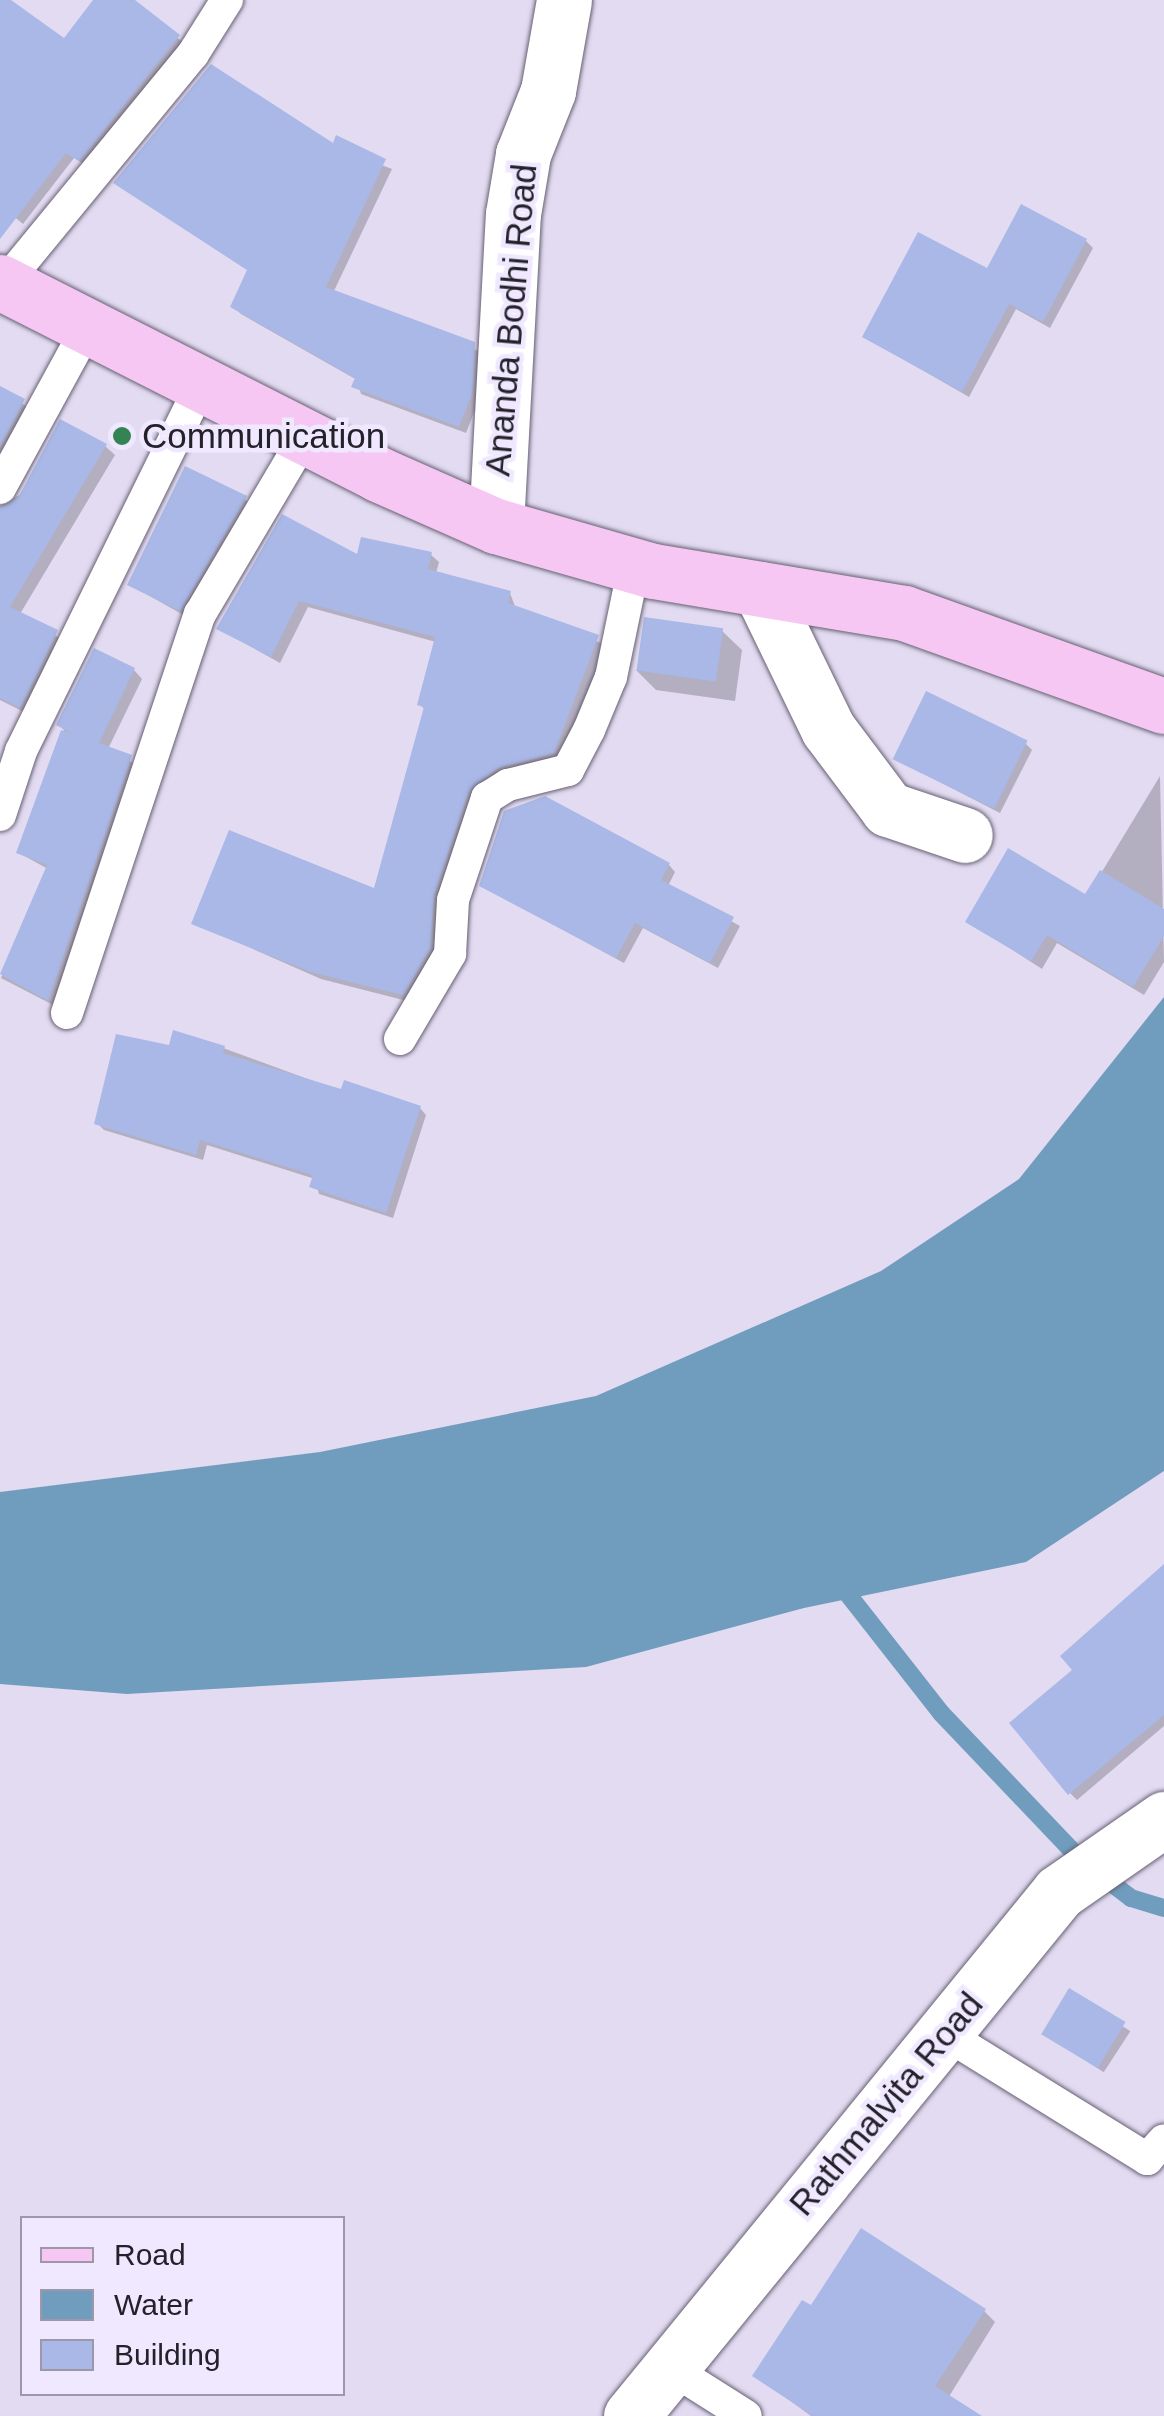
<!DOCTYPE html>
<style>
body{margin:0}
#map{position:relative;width:1164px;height:2416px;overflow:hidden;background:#e2dbf1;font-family:Arial,sans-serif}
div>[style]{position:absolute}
.water>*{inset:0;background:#709dbe}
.shadow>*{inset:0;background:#0003;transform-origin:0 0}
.stream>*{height:18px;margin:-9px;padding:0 9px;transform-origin:9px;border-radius:9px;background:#709dbe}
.building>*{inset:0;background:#a9b8e7;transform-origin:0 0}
.roads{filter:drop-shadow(0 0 2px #676074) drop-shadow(0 0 2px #676074)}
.lane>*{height:32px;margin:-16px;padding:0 16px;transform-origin:16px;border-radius:16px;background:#fff}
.street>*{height:55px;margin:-27.5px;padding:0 27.5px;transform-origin:27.5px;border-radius:27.5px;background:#fff}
.primary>*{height:55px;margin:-27.5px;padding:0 27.5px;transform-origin:27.5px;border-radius:27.5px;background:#f5c7f2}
.dots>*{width:28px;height:28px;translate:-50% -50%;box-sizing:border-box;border:5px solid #efe8ff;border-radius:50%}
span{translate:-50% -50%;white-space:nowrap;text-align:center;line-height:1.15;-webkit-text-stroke:9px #efe8ff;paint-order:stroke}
.street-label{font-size:35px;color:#232129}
.poi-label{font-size:35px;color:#232129}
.left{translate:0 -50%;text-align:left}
.legend{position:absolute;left:20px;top:2216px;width:325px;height:180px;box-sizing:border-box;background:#efe8ff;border:2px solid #9d98a9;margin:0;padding:12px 18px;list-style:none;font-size:30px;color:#232129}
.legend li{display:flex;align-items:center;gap:20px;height:50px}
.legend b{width:50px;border:2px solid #9d98a9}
</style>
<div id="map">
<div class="water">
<i style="clip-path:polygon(1164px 997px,1164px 1471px,1026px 1562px,804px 1608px,586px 1667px,127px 1694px,0 1684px,0 1492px,320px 1452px,596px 1396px,881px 1271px,1019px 1179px)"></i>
</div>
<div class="shadow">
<i style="clip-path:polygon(0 0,64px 41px,96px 0,131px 0,185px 44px,87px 166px,74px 158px,23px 224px,0 205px)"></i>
<i style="clip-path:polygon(334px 147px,392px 169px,333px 293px,481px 352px,478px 402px,466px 433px,361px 394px,357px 380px,241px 314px,233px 306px,249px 271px,116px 183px)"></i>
<i style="clip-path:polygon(1086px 241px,1093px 248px,1050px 328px,1016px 309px,969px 397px,865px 337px,988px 272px)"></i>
<i style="clip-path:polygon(0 388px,33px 411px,0 472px)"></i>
<i style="clip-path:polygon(105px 446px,115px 455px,20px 614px,66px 642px,30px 715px,0 700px,0 506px)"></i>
<i style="clip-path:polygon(242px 496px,248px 503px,187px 617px,130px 585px)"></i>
<i style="clip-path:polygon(430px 554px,439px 562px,436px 573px,510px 593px,516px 609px,606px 645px,562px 760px,507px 775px,438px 957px,411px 1002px,321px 979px,194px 923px,376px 892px,425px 710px,420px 704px,436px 642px,308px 607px,280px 663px,219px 629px,358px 557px)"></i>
<i style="clip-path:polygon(721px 630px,742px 650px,735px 701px,656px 690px,636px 670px)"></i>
<i style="clip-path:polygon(134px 670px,142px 679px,108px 749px,139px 766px,57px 1007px,1px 978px,48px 869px,19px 853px,64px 730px,59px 725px)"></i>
<i style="clip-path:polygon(1025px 743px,1032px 750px,1000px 813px,895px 759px)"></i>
<i style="clip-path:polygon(1160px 776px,1164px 962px,1144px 995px,1057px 943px,1042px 969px,968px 921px,1086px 898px)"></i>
<i style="clip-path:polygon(669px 865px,675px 872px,668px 886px,740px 926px,718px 968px,643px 928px,624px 963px,482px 886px)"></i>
<i style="clip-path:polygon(170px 1048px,223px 1048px,343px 1092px,420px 1108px,426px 1115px,393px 1218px,319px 1194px,315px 1179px,207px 1145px,203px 1160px,104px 1130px,97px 1123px)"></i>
<i style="clip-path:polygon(1164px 1601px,1164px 1726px,1077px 1800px,1070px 1793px)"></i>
<i style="left:1070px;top:1992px;width:72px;height:49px;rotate:33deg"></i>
<i style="clip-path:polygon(812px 2309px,984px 2311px,995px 2322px,937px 2416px,811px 2416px,756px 2376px)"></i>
</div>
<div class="stream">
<i style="left:836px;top:1579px;width:170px;rotate:51.9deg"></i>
<i style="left:941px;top:1713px;width:203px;rotate:46.4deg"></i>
<i style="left:1081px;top:1860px;width:63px;rotate:37.2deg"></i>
<i style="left:1131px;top:1898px;width:34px;rotate:17deg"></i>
</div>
<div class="building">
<i style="clip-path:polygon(0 0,11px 0,64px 38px,93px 0,135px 0,180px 35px,79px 161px,66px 153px,0 239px)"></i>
<i style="clip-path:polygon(211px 64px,333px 143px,336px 135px,386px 159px,326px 287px,475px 342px,472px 394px,459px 427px,351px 387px,355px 378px,230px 307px,247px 270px,113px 183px)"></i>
<i style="clip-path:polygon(1021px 204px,1087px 239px,1043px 322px,1009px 304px,962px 392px,862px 337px,918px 232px,987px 268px)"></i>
<i style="clip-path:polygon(0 386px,25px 399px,0 446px)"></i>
<i style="clip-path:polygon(60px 419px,107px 444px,10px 607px,58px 630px,20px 708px,0 698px,0 508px,18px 498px)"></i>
<i style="clip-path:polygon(185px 466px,247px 496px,180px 611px,127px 585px)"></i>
<i style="clip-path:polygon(282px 514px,357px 554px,361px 537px,432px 552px,428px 569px,511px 591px,508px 603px,599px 635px,554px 753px,498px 768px,469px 791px,434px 894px,430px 948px,403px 995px,311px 972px,191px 924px,229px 830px,374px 888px,424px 707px,417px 705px,435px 637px,299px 601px,271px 657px,216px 629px)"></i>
<i style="left:644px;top:617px;width:80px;height:54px;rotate:8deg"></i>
<i style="clip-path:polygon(94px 648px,135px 668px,99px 743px,132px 755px,48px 1001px,0 974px,47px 865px,16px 853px,61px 730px,73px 734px,56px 725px)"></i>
<i style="left:926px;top:691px;width:113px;height:76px;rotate:26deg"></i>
<i style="clip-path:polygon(545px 796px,670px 863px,661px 880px,734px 917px,710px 963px,635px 923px,616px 958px,479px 886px,504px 811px)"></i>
<i style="clip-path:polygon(1008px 848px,1085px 894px,1100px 870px,1164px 909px,1164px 936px,1133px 987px,1047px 935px,1031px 961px,965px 922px)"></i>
<i style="clip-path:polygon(173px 1030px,225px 1046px,223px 1053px,341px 1089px,344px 1080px,421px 1106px,386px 1213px,309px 1187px,313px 1175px,200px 1140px,196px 1155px,94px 1124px,116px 1034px,169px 1045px)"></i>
<i style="clip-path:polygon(1164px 1564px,1164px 1715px,1068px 1795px,1009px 1723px,1072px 1670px,1060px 1656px)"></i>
<i style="left:1069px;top:1988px;width:66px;height:54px;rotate:31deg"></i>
<i style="clip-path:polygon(861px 2228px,986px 2309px,935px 2386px,982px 2416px,813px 2416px,752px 2376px,802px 2300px,811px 2305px)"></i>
</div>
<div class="roads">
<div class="lane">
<i style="left:4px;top:284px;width:298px;rotate:-50.6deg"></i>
<i style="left:193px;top:54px;width:64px;rotate:-57.8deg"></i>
<i style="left:0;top:488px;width:180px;rotate:-61.4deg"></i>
<i style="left:0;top:815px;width:67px;rotate:-71.8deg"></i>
<i style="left:21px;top:751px;width:408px;rotate:-63.8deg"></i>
<i style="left:67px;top:1013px;width:421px;rotate:-71.6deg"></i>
<i style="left:200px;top:614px;width:204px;rotate:-59.4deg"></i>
<i style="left:400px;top:1039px;width:99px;rotate:-59.5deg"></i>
<i style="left:450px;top:954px;width:54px;rotate:-86.8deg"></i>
<i style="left:453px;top:900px;width:108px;rotate:-71.6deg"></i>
<i style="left:487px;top:798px;width:25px;rotate:-32deg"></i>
<i style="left:508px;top:785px;width:62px;rotate:-14deg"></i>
<i style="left:568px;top:770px;width:45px;rotate:-62.3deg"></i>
<i style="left:589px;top:730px;width:57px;rotate:-67.5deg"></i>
<i style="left:611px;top:677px;width:113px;rotate:-78.3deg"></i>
<i style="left:945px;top:2034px;width:238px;rotate:31.7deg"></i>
<i style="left:1147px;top:2159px;width:25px;rotate:-48deg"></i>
<i style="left:667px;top:2366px;width:93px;rotate:32.3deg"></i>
</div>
<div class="street">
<i style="left:496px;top:526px;width:312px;rotate:-86.9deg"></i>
<i style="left:513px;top:214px;width:61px;rotate:-80.5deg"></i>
<i style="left:523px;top:154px;width:68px;rotate:-68.4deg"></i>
<i style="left:548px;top:91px;width:92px;rotate:-80deg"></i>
<i style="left:760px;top:589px;width:156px;rotate:64.1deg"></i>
<i style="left:828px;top:729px;width:100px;rotate:53.1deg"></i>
<i style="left:888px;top:809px;width:81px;rotate:18.7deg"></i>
<i style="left:631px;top:2416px;width:677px;rotate:-50.76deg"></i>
<i style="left:1059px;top:1892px;width:128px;rotate:-34.8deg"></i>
</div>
<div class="primary">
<i style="left:0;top:282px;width:424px;rotate:26.9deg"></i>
<i style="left:378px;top:474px;width:129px;rotate:23.8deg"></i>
<i style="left:496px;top:526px;width:163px;rotate:16deg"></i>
<i style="left:653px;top:571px;width:254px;rotate:9.5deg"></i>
<i style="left:904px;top:613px;width:276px;rotate:19.7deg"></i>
</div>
</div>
<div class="dots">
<i style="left:122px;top:436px;background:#338353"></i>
</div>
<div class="street-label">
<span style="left:511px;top:320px;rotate:-85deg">Ananda Bodhi Road</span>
<span style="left:886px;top:2104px;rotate:-50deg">Rathmalvita Road</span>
</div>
<div class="poi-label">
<span class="left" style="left:142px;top:436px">Communication</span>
</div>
<ul class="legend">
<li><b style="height:12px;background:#f5c7f2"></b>Road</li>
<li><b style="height:28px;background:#709dbe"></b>Water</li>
<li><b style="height:28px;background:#a9b8e7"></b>Building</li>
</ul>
</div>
